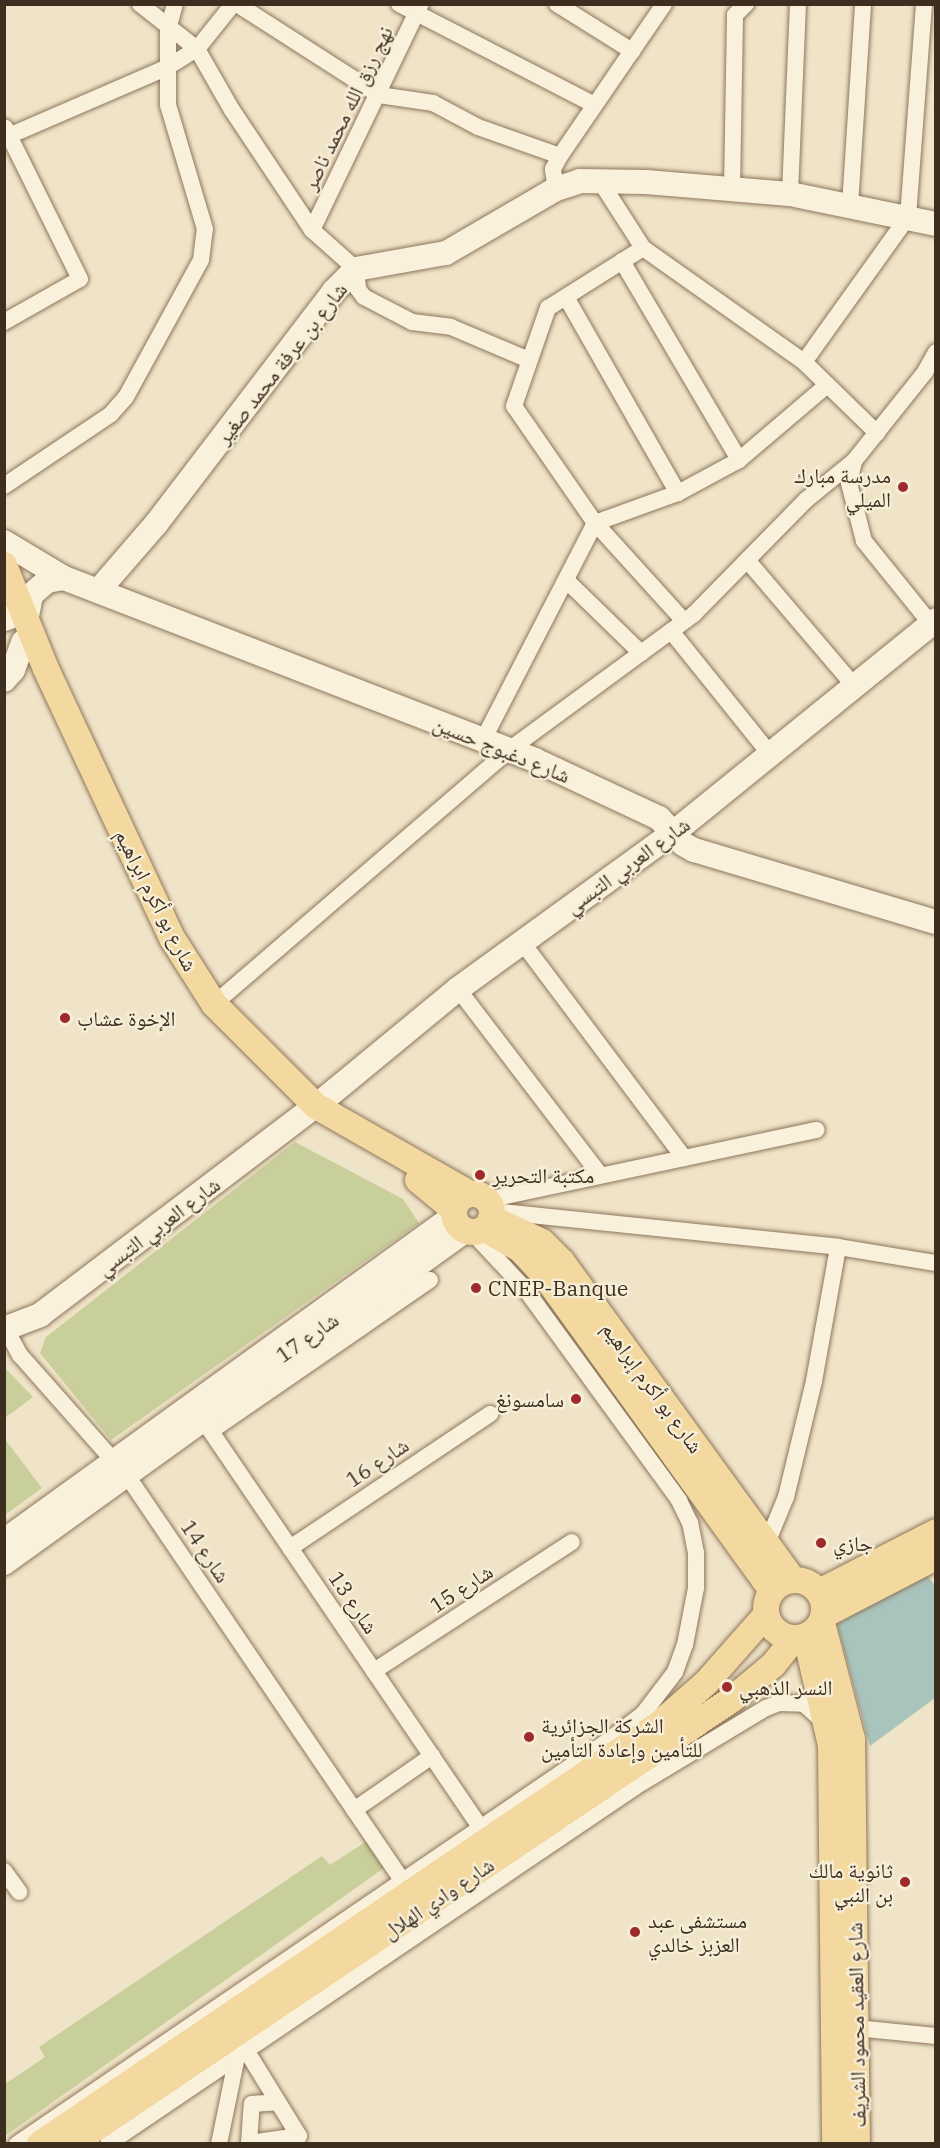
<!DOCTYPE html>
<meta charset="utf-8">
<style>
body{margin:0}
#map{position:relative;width:940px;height:2148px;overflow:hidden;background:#f0e4c8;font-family:"IBM Plex Serif","Noto Naskh Arabic",serif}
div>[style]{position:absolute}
.green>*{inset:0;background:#c9cf9b}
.water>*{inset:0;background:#a9c4bc}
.roads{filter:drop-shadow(0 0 2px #8d765c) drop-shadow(0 0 2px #8d765c)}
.street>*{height:16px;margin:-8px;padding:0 8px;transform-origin:8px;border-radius:8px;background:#faf1dc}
.secondary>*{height:24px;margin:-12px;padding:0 12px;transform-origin:12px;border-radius:12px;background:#faf1dc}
.primary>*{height:26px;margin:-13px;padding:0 13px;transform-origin:13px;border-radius:13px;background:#f3d9a0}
.primary>.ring{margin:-13px;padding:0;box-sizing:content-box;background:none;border:26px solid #f3d9a0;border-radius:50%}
.dots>*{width:16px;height:16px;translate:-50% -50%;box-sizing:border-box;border:3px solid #f7eed8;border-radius:50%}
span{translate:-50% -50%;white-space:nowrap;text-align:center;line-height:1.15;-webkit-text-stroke:4.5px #f7eed8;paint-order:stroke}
.street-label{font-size:21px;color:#3d2e20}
.poi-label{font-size:21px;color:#3d2e20}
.right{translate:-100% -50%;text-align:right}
.left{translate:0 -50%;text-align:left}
.frame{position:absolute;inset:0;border:6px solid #3d2e20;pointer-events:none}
</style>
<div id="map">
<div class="green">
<i style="clip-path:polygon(295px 1142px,403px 1199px,419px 1223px,111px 1440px,40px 1353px,46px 1337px)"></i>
<i style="clip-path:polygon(5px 1368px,33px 1397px,5px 1418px)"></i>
<i style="clip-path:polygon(4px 1438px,42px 1488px,5px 1515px,4px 1515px)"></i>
<i style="clip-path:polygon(367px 1841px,384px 1868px,5px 2136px,5px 2084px,45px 2057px,39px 2047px,322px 1856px,330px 1865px)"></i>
</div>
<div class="water">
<i style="clip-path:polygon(925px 1571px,935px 1586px,935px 1698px,870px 1746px,837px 1624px)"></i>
</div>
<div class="roads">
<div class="street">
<i style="left:140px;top:4px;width:73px;rotate:38.3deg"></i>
<i style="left:197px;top:49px;width:70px;rotate:60.2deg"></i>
<i style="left:232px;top:110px;width:144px;rotate:56.3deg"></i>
<i style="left:312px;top:230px;width:59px;rotate:41.6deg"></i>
<i style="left:356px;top:269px;width:20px;rotate:84deg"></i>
<i style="left:358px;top:289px;width:10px;rotate:53deg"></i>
<i style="left:364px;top:297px;width:54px;rotate:27.5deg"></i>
<i style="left:412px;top:322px;width:39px;rotate:7deg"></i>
<i style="left:451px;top:327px;width:85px;rotate:22.9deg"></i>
<i style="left:237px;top:4px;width:169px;rotate:32.7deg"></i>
<i style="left:379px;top:95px;width:55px;rotate:8.4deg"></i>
<i style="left:433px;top:103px;width:51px;rotate:28.1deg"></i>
<i style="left:478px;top:127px;width:87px;rotate:19.5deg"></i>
<i style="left:399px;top:4px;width:220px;rotate:27.3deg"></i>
<i style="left:557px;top:4px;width:89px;rotate:32.1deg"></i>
<i style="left:4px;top:138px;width:176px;rotate:-23.4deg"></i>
<i style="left:166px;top:68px;width:36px;rotate:-32deg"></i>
<i style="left:197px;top:49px;width:58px;rotate:-51.3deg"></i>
<i style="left:556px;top:189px;width:20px;rotate:-99deg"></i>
<i style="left:553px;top:169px;width:15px;rotate:-62deg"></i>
<i style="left:560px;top:156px;width:184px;rotate:-55.6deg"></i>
<i style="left:732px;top:189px;width:174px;rotate:-89deg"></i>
<i style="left:735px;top:15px;width:16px;rotate:-45deg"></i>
<i style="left:790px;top:194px;width:190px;rotate:-87.6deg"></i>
<i style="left:850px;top:206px;width:202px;rotate:-86.3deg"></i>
<i style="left:312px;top:230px;width:251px;rotate:-64.3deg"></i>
<i style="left:643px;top:248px;width:197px;rotate:35.3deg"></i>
<i style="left:804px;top:362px;width:102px;rotate:44.2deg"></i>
<i style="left:622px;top:261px;width:231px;rotate:59.5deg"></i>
<i style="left:566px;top:297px;width:226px;rotate:60.3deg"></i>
<i style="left:4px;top:322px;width:87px;rotate:-29.5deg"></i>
<i style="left:80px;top:279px;width:169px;rotate:-116.3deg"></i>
<i style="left:804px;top:362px;width:178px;rotate:-54.4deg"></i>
<i style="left:908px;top:217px;width:214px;rotate:-85.7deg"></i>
<i style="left:4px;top:486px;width:129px;rotate:-33.9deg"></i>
<i style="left:111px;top:414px;width:23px;rotate:-49deg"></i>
<i style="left:126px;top:397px;width:156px;rotate:-61.3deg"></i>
<i style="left:201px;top:260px;width:31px;rotate:-83deg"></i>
<i style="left:205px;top:229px;width:129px;rotate:-106.6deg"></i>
<i style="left:168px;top:105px;width:75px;rotate:-90deg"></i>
<i style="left:168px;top:30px;width:27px;rotate:-75deg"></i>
<i style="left:747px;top:560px;width:167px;rotate:49.6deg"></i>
<i style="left:566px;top:580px;width:105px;rotate:44.2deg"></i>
<i style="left:684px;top:621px;width:132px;rotate:-132.2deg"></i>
<i style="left:595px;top:523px;width:88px;rotate:-19.9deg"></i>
<i style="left:678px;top:493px;width:69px;rotate:-28.4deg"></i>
<i style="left:739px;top:460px;width:116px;rotate:-40.4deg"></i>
<i style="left:931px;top:624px;width:107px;rotate:-128.9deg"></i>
<i style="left:864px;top:541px;width:60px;rotate:-104.5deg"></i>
<i style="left:849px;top:483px;width:23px;rotate:-77deg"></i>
<i style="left:854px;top:461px;width:114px;rotate:-51.4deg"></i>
<i style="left:925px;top:372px;width:23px;rotate:-61deg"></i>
<i style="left:671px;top:631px;width:158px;rotate:51.2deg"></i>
<i style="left:483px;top:740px;width:244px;rotate:-62.7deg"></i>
<i style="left:595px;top:523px;width:142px;rotate:-124.7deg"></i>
<i style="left:514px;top:406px;width:104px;rotate:-70.9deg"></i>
<i style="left:548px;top:308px;width:112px;rotate:-32.3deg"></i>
<i style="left:643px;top:248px;width:80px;rotate:-122.7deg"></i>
<i style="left:522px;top:942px;width:270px;rotate:53.1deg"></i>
<i style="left:458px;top:989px;width:234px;rotate:52.6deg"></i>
<i style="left:214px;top:1004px;width:389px;rotate:-40.7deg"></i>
<i style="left:509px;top:750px;width:230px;rotate:-36.3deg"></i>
<i style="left:694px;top:614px;width:160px;rotate:-45.5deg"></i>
<i style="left:806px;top:500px;width:62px;rotate:-39.1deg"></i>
<i style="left:487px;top:1200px;width:337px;rotate:-12deg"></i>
<i style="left:492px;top:1211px;width:348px;rotate:5.9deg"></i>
<i style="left:838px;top:1247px;width:99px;rotate:9.3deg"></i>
<i style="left:6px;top:1329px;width:30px;rotate:62deg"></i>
<i style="left:20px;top:1355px;width:163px;rotate:48.5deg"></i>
<i style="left:128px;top:1477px;width:487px;rotate:55.8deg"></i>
<i style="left:197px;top:1411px;width:503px;rotate:55.77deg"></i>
<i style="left:211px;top:1431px;width:266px;rotate:-34.6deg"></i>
<i style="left:767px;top:1543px;width:50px;rotate:-67.6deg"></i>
<i style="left:786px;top:1497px;width:119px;rotate:-76.4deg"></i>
<i style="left:814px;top:1381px;width:136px;rotate:-79.8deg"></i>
<i style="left:290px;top:1548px;width:241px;rotate:-33.8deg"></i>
<i style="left:374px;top:1671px;width:236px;rotate:-33.1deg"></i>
<i style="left:354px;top:1810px;width:95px;rotate:-34.7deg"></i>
<i style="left:4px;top:1871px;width:26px;rotate:54deg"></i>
<i style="left:856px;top:2028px;width:80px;rotate:5.7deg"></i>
<i style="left:246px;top:2050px;width:101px;rotate:58.4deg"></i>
<i style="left:299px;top:2136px;width:50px;rotate:172deg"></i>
<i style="left:249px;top:2143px;width:39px;rotate:-86deg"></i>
<i style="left:252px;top:2104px;width:26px;rotate:-4deg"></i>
<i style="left:17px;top:2144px;width:712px;rotate:-34.29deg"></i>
<i style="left:605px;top:1743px;width:48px;rotate:-37.3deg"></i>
<i style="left:643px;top:1714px;width:53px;rotate:-52.7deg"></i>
<i style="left:675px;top:1672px;width:29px;rotate:-70deg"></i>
<i style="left:685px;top:1645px;width:58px;rotate:-79.1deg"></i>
<i style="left:696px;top:1588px;width:35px;rotate:-90deg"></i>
<i style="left:696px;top:1553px;width:31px;rotate:-101deg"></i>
<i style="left:690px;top:1523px;width:25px;rotate:-116deg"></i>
<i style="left:679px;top:1500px;width:261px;rotate:-126.1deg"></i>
<i style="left:525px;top:1289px;width:78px;rotate:-132.9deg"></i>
<i style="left:108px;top:2144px;width:637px;rotate:-34.11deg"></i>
<i style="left:635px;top:1787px;width:153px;rotate:-31.1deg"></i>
<i style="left:766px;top:1708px;width:14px;rotate:-21deg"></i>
<i style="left:779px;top:1703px;width:25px;rotate:2deg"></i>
<i style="left:804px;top:1704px;width:28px;rotate:42deg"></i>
<i style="left:219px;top:2144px;width:90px;rotate:-78.4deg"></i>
</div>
<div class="secondary">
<i style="left:4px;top:542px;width:70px;rotate:31deg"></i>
<i style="left:64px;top:578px;width:505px;rotate:21.13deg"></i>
<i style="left:535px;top:760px;width:137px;rotate:25.1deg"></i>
<i style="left:659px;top:818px;width:35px;rotate:47deg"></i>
<i style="left:683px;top:844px;width:13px;rotate:29deg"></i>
<i style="left:694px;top:850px;width:252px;rotate:16.6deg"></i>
<i style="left:98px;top:591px;width:89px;rotate:-49.1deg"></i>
<i style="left:156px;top:524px;width:293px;rotate:-52.6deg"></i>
<i style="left:334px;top:291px;width:31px;rotate:-45deg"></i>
<i style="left:356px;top:269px;width:91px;rotate:-10.1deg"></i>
<i style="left:446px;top:253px;width:127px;rotate:-30.2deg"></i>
<i style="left:556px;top:189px;width:25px;rotate:-18deg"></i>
<i style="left:580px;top:181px;width:66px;rotate:0.9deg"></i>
<i style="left:646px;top:182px;width:144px;rotate:4.8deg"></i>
<i style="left:790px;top:194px;width:149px;rotate:11.6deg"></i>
<i style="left:27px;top:616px;width:21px;rotate:-79deg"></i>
<i style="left:31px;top:595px;width:21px;rotate:-41deg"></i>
<i style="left:47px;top:581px;width:17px;rotate:-10deg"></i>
<i style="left:4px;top:619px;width:6px;rotate:-18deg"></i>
<i style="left:4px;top:680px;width:13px;rotate:-48deg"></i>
<i style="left:13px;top:670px;width:30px;rotate:-70deg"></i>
<i style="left:316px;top:1106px;width:184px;rotate:-39.5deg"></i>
<i style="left:458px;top:989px;width:266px;rotate:-36deg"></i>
<i style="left:673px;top:833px;width:338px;rotate:-39deg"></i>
<i style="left:4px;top:1329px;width:39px;rotate:-21deg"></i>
<i style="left:40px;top:1315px;width:334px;rotate:-37.2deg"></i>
<i style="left:4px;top:1541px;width:555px;rotate:-35.84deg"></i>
<i style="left:4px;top:1563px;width:570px;rotate:-35.78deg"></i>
</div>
<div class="primary">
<i style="left:4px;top:565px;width:112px;rotate:68deg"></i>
<i style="left:46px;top:669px;width:297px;rotate:64.9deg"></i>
<i style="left:172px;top:938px;width:78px;rotate:57.5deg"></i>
<i style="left:214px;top:1004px;width:144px;rotate:45deg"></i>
<i style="left:316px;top:1106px;width:177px;rotate:29.7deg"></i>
<i style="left:418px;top:1180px;width:47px;rotate:39.8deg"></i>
<i class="ring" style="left:454px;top:1194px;width:12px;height:12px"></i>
<i style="left:491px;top:1218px;width:56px;rotate:25.2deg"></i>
<i style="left:542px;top:1242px;width:28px;rotate:45deg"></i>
<i style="left:562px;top:1262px;width:393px;rotate:54deg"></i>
<i style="left:492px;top:1233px;width:32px;rotate:30deg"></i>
<i style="left:520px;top:1249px;width:37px;rotate:47deg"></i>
<i style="left:545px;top:1276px;width:388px;rotate:54.2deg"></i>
<i class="ring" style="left:766px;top:1580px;width:32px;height:32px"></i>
<i style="left:819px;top:1592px;width:131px;rotate:-27.1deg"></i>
<i style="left:824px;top:1615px;width:126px;rotate:-27.4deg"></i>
<i style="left:822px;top:1623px;width:120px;rotate:75.5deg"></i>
<i style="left:852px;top:1739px;width:405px;rotate:89.3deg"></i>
<i style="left:806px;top:1637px;width:111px;rotate:77deg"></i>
<i style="left:831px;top:1745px;width:399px;rotate:89.4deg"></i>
<i style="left:40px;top:2144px;width:747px;rotate:-34.14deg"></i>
<i style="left:658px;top:1725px;width:64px;rotate:-41.2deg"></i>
<i style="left:706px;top:1683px;width:91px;rotate:-48.6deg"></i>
<i style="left:72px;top:2144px;width:795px;rotate:-33.97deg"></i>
<i style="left:731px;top:1700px;width:55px;rotate:-39.8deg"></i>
<i style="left:773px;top:1665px;width:33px;rotate:-51deg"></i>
</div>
</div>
<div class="dots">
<i style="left:903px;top:487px;background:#9e2a2b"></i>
<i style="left:65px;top:1018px;background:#9e2a2b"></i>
<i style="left:480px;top:1175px;background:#9e2a2b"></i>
<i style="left:476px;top:1288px;background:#9e2a2b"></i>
<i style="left:576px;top:1399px;background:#9e2a2b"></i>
<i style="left:821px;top:1543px;background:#9e2a2b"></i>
<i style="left:727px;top:1687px;background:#9e2a2b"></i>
<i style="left:529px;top:1737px;background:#9e2a2b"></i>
<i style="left:905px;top:1882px;background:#9e2a2b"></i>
<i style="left:635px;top:1932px;background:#9e2a2b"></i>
</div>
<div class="street-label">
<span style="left:347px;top:108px;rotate:-64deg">نهج رزق الله محمد ناصر</span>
<span style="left:281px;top:363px;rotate:-52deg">شارع بن عرفة محمد صغير</span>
<span style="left:502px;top:749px;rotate:22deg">شارع دغبوج حسين</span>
<span style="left:627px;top:865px;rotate:-36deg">شارع العربي التبسي</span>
<span style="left:157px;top:900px;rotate:63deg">شارع بو أكرم ابراهيم</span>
<span style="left:158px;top:1226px;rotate:-37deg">شارع العربي التبسي</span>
<span style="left:307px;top:1337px;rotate:-35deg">شارع 17</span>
<span style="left:653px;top:1387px;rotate:54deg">شارع بو أكرم إبراهيم</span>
<span style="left:377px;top:1462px;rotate:-34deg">شارع 16</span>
<span style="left:206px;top:1551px;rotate:56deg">شارع 14</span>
<span style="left:461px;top:1588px;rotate:-33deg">شارع 15</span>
<span style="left:354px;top:1602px;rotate:56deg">شارع 13</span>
<span style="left:438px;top:1898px;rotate:-34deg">شارع وادي الهلال</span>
<span style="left:856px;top:2025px;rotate:-91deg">شارع العقيد محمود الشريف</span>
</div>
<div class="poi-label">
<span class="right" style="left:891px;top:487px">مدرسة مبارك<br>الميلي</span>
<span class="left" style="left:77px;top:1018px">الإخوة عشاب</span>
<span class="left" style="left:492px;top:1175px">مكتبة التحرير</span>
<span class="left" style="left:488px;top:1288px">CNEP-Banque</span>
<span class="right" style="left:564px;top:1399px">سامسونغ</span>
<span class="left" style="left:833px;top:1543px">جازي</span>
<span class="left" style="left:739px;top:1687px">النسر الذهبي</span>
<span class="left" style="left:541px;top:1737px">الشركة الجزائرية<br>للتأمين وإعادة التأمين</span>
<span class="right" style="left:893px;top:1882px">ثانوية مالك<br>بن النبي</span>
<span class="left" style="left:648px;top:1932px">مستشفى عبد<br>العزبز خالدي</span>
</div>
<div class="frame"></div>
</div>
